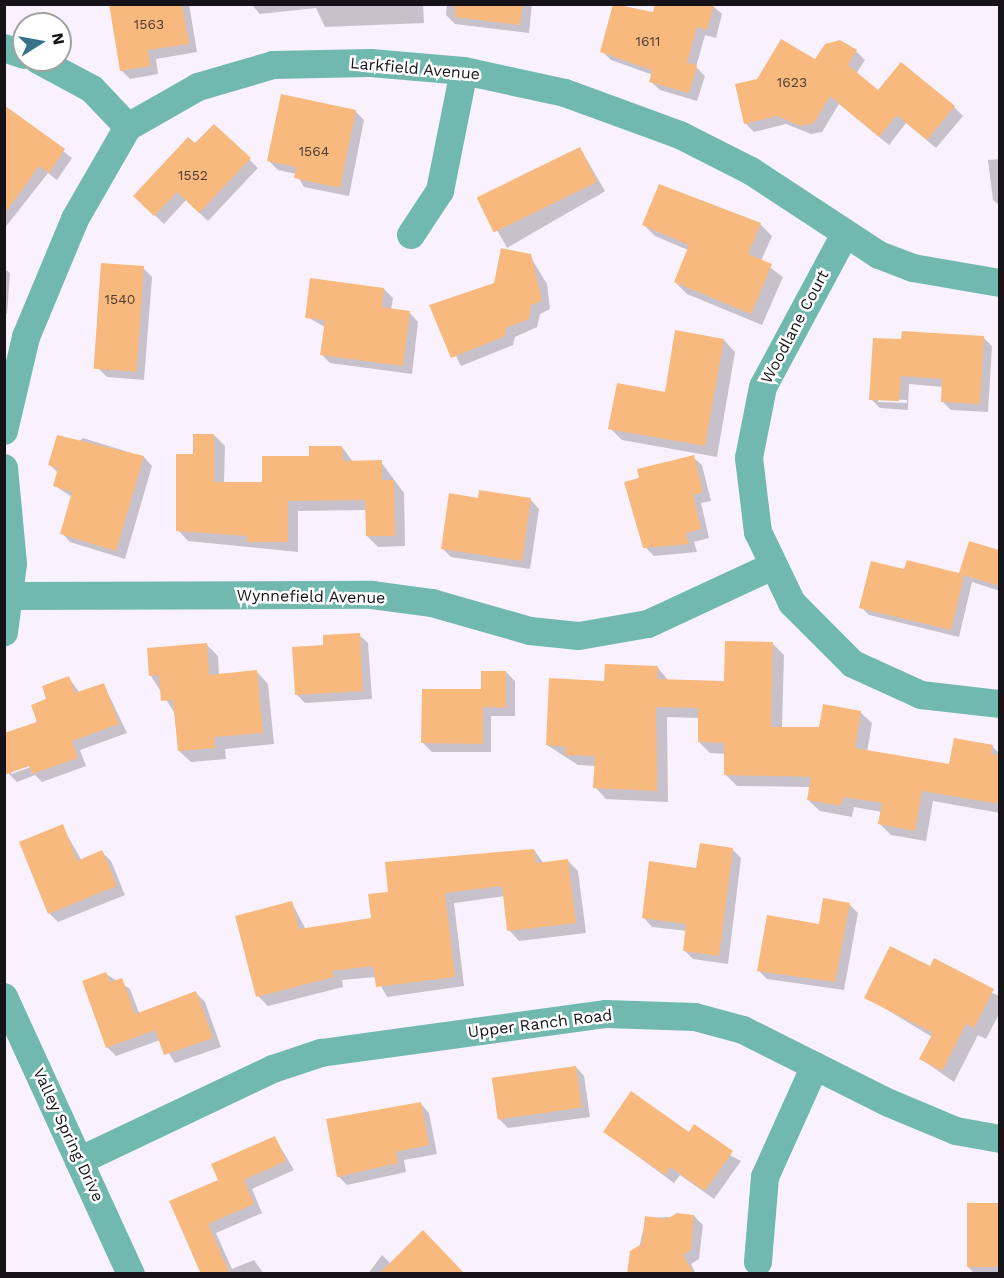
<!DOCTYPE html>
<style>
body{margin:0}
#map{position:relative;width:1004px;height:1278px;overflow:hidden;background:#f9f2fe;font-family:"Work Sans",sans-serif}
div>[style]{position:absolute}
.shadow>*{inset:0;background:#0003;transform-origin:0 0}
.building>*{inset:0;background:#f8b97e;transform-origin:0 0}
.minor>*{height:28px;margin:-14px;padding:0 14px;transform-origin:14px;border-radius:14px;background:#71b9af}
span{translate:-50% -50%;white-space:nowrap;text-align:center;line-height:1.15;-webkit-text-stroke:5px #fff;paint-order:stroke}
.number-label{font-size:14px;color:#4e3c31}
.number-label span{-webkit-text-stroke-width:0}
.street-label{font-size:16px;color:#151317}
.frame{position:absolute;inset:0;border:6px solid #151317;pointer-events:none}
.north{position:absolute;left:12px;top:12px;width:60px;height:60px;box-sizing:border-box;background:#fff;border:2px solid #a1a1a2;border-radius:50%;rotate:79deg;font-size:16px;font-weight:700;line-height:24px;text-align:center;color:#151317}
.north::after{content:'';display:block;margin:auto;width:21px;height:27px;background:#367289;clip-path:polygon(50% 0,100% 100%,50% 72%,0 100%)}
</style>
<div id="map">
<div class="shadow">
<i style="clip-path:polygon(110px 4px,189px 4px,197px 52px,156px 59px,158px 74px,130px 79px,121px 70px)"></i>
<i style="clip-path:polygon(251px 4px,423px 4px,424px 23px,325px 27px,316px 8px,260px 14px)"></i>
<i style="clip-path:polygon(447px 4px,532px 4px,529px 33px,455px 24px,446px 15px)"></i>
<i style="clip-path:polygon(615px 4px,654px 13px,713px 6px,722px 14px,716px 38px,705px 35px,696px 67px,705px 76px,697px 101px,660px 90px,651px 82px,653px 75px,611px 60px,602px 51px)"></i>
<i style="clip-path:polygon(856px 51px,865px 60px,856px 74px,878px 92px,954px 107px,963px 116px,936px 148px,906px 123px,889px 145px,839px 104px,822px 132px,811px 134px,786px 124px,754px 132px,745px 123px,816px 61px)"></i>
<i style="clip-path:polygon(8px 109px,72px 158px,57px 180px,48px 173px,4px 229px)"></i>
<i style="clip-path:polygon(355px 111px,364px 120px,349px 196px,304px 187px,296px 174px,278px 170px,269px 161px)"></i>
<i style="clip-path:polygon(214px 126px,258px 168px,208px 221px,186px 200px,164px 224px,135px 196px)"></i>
<i style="left:580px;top:148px;width:50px;height:113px;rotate:60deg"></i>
<i style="clip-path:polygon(1000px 159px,1000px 206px,993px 200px,988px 160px)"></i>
<i style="clip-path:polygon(760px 224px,772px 236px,761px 261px,783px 277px,762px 325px,687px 294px,675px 282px,688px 250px,655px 236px,644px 225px)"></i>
<i style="clip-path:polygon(530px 256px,547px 284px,550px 309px,540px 314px,537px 327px,515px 337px,513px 345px,461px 366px,431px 306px,495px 284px)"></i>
<i style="clip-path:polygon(4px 268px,10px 273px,7px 314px,4px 314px)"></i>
<i style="clip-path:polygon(143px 268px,152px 277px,144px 380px,107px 377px,98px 368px)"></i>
<i style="clip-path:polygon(384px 289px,393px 298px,391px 310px,410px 313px,418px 322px,412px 374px,330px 363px,321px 354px,325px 327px,307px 317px)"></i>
<i style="clip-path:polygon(evenodd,983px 337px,992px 346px,988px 412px,951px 410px,942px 401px,943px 387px,909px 384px,908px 410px,880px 408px,871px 399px,903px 341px,983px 337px,878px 399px,907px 400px,907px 403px,878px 402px,878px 399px)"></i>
<i style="clip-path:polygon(724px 340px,735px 352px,717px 457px,622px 440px,610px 428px,666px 394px)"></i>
<i style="clip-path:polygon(214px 435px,225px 446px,224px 484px,263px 484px,342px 447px,353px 462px,381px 462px,404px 493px,405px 546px,378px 547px,367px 536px,367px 510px,298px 511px,298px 552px,188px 541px,178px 530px,195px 456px)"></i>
<i style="clip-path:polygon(83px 438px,144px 457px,152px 466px,125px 559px,70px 542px,62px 533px,72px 497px,55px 486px,58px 473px,50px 465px)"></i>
<i style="clip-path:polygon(693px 457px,702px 465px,711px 501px,701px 503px,709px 538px,694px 542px,697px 552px,654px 556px,645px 547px,641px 479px)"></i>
<i style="clip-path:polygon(531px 500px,539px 509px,530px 569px,451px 557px,442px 548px)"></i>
<i style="clip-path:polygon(970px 543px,1000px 551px,1000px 591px,972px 582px,959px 637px,869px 615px,861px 607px,905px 571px,960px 575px)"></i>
<i style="clip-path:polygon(359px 635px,368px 643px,372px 699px,305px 703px,296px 694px)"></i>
<i style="clip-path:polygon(772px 643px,784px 655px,782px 728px,820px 729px,860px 712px,872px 723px,867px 752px,950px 766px,992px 746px,1000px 754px,1000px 813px,933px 801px,926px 841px,891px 835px,880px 824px,882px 812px,854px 807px,852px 817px,820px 811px,808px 800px,810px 787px,737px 786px,725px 774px,726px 754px,710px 753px,699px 742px,699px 718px,667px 717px,668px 802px,606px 799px,595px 787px,596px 766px,578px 765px,547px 745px,605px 683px,658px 668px,669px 681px,726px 682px)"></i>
<i style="clip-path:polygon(206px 644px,218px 656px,219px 675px,257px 672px,268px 684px,274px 744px,225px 749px,226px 759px,191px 762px,179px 751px,174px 712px,151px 676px)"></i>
<i style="clip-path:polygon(506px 672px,515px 681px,515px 716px,491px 716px,491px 752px,432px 752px,423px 743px)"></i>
<i style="clip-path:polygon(evenodd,68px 677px,80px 693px,104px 685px,127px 733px,80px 750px,86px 766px,42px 782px,35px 775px,17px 782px,8px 773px,48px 700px,68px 677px,36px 762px,37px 765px,11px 774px,11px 771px,36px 762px)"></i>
<i style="clip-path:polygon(62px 826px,82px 861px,102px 852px,111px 861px,125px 895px,58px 922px,49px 913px)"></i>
<i style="clip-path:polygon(732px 849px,741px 858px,728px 964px,693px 959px,684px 950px,687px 931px,652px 927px,644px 918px,698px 869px)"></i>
<i style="clip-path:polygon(534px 850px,544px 864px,568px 861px,578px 871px,586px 933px,519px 941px,509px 930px,505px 896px,454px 903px,464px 986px,387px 997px,376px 977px,342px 980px,343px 987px,268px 1006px,258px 996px,292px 903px,306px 930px,373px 919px,390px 893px)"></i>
<i style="clip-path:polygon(849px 904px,858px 913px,844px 990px,767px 979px,758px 970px)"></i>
<i style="clip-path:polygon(930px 968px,1000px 996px,1000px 1012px,986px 1039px,978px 1035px,954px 1082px,921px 1059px,932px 1037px,866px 997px)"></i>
<i style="clip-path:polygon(106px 974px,130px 989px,139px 1013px,196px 993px,205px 1002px,221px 1047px,175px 1063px,160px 1040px,116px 1056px,107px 1047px)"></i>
<i style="clip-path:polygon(576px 1067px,584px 1076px,590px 1117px,508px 1128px,499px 1119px)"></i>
<i style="clip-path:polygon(421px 1104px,429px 1113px,437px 1154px,404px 1160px,406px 1172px,347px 1185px,338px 1176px)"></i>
<i style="clip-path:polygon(605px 1132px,689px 1134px,741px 1161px,714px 1199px,680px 1175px,674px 1183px)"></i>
<i style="clip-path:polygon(275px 1138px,294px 1170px,252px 1189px,262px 1213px,216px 1233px,232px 1269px,254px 1260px,264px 1274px,201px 1274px,171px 1202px,220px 1181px)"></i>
<i style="clip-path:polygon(968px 1204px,1000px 1204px,1000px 1274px,975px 1274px,968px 1267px)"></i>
<i style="clip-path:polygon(694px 1216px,703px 1225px,699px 1259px,691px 1264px,696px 1274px,633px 1274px,646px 1218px)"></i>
<i style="clip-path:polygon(382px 1255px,391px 1264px,463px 1274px,368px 1274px)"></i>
</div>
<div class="building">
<i style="clip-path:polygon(109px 4px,182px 4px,189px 44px,148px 50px,150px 66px,120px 71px)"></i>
<i style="clip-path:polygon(455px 4px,523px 4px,520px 25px,455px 17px)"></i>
<i style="clip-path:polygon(613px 4px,653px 12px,655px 4px,714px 4px,707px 30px,697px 27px,687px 63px,697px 65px,689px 93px,649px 82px,652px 70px,600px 52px)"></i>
<i style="clip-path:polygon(781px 39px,815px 59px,825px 44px,840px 40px,857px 50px,848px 65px,878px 90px,901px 62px,955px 106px,927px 140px,897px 115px,879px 137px,830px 96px,814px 123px,801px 126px,777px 116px,744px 124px,735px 84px,757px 79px)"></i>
<i style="clip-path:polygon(281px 94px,356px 110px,340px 188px,294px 178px,296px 167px,267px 161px)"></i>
<i style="clip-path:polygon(4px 105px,65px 149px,49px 173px,39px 166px,4px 215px)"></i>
<i style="clip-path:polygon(214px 124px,251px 158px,199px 213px,177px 192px,154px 216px,133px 196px,188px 137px,195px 143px)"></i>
<i style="left:580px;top:147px;width:39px;height:115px;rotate:64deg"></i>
<i style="clip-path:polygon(659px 184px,761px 223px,748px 254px,772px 264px,751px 314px,674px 282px,689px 245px,642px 225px)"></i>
<i style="clip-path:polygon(501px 248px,531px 254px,542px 301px,531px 305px,529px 319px,506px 328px,505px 336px,451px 358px,429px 305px,494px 283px)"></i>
<i style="left:101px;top:263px;width:43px;height:106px;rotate:4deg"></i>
<i style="clip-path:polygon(310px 278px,384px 288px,382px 307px,410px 311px,403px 366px,320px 355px,325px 320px,305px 318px)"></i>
<i style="clip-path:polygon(675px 330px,724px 339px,705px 446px,608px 429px,617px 383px,665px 392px)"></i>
<i style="clip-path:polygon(902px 331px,984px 336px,980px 404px,941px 402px,942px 379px,901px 376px,899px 401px,869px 400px,873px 338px,901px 339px)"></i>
<i style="clip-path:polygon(193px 434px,214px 434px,214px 482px,262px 482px,262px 456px,309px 456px,309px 446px,342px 446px,343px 461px,382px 460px,382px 480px,394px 480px,395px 536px,366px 536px,365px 500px,288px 501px,288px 542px,247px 542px,247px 536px,176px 531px,176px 454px,193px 454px)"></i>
<i style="clip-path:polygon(57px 435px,144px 456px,116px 551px,60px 534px,72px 492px,53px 486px,58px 468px,48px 465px)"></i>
<i style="clip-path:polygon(694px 455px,703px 492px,693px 495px,701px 529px,686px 533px,689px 544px,643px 548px,624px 482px,639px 478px,637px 469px)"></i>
<i style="clip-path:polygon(479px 490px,531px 498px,522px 561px,441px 549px,449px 493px,478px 498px)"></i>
<i style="clip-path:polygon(969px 541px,999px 550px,999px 586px,964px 575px,951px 630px,859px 608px,871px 561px,904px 569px,907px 560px,959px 573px)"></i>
<i style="clip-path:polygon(360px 633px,363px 691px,295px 695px,292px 647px,323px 645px,323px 635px)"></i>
<i style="clip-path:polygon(725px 641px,773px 642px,771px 727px,819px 727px,823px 704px,861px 711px,855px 748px,949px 764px,954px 738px,993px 745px,991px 754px,999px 755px,999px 804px,922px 791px,915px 831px,878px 824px,882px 803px,843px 797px,841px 806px,807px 800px,811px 777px,724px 775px,724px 743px,698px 742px,698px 708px,656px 707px,657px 791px,593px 788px,595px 756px,565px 755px,566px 747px,546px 745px,549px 678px,604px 681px,605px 664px,658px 666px,657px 679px,724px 681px)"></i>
<i style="clip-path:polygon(207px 643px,209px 675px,257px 670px,263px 733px,214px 737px,215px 748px,178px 751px,173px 700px,161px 701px,159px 675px,149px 676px,147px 648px)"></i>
<i style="clip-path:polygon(481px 671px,506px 671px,506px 708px,483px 707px,483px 744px,421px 743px,422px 689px,481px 689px)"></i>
<i style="clip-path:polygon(69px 676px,75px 693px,104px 683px,119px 724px,72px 741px,78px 758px,32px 774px,29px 766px,4px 775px,4px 733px,37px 722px,31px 705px,46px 699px,42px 686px)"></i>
<i style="clip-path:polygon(63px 824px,77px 861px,102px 850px,117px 886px,48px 914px,19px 842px)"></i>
<i style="clip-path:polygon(700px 843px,733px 848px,719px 956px,683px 951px,686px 924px,642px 918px,649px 861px,696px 868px)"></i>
<i style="clip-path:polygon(534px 849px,536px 863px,568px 859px,576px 923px,507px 931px,502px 886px,445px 893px,455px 977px,376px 987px,373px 966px,332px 971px,334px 977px,256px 997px,235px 916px,292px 901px,299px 929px,371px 918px,368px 894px,388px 892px,385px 862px)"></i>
<i style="clip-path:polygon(823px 898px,850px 903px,835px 982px,757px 971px,767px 915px,819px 924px)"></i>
<i style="clip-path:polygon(890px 946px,930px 966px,934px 958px,994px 989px,974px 1028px,966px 1024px,942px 1071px,919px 1059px,933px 1033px,864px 998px)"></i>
<i style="clip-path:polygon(106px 972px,110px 982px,122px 978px,135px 1014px,196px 991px,213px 1038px,164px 1055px,155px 1030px,106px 1048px,82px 981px)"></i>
<i style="left:576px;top:1066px;width:42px;height:85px;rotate:82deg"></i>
<i style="clip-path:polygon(631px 1091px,689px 1132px,694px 1124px,733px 1151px,705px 1191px,670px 1167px,665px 1175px,603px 1132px)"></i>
<i style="clip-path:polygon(421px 1102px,429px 1145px,396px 1152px,398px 1163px,337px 1177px,326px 1119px)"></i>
<i style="clip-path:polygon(275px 1136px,286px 1161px,244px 1180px,254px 1204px,208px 1224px,230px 1274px,201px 1274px,169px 1201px,218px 1180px,211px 1164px)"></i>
<i style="left:967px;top:1203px;width:32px;height:64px"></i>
<i style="clip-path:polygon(677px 1213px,694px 1215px,691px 1250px,683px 1255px,694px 1274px,627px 1274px,630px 1251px,642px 1244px,645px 1216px,667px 1219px)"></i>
<i style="clip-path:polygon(423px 1230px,465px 1274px,379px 1274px)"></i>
</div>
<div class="minor">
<i style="left:4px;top:48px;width:21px;rotate:19deg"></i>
<i style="left:38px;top:60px;width:61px;rotate:28.2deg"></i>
<i style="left:92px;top:89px;width:52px;rotate:46.5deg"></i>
<i style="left:411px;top:235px;width:53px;rotate:-56.6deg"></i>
<i style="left:440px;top:191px;width:122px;rotate:-78.7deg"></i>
<i style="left:844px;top:236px;width:171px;rotate:118.2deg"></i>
<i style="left:763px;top:387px;width:72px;rotate:101.2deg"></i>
<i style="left:749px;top:458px;width:75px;rotate:83.1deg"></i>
<i style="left:758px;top:532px;width:79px;rotate:64.4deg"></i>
<i style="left:792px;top:603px;width:86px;rotate:45deg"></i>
<i style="left:853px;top:664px;width:75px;rotate:24.5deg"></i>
<i style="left:921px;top:695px;width:80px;rotate:6.5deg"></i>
<i style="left:4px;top:431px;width:97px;rotate:-76.8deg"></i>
<i style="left:26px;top:337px;width:128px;rotate:-67.4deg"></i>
<i style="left:75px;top:219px;width:106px;rotate:-60.1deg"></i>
<i style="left:128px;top:127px;width:81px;rotate:-29.7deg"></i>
<i style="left:198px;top:87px;width:78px;rotate:-16.3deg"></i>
<i style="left:273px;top:65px;width:98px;rotate:-1.2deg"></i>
<i style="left:371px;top:63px;width:93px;rotate:4.9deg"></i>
<i style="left:464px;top:71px;width:103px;rotate:12.3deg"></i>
<i style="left:565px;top:93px;width:122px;rotate:20.1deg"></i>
<i style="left:680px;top:135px;width:80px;rotate:26.9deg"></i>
<i style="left:751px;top:171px;width:153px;rotate:33.3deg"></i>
<i style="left:879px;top:255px;width:36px;rotate:21deg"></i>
<i style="left:913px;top:268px;width:88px;rotate:9.8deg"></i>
<i style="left:4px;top:468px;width:96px;rotate:84.6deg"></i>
<i style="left:13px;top:564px;width:69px;rotate:97.5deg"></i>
<i style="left:12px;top:596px;width:360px;rotate:-0.2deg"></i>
<i style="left:372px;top:595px;width:61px;rotate:7.6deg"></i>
<i style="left:432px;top:603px;width:102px;rotate:15.9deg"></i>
<i style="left:530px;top:631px;width:49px;rotate:5.8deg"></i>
<i style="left:579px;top:636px;width:70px;rotate:-9.9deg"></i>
<i style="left:648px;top:624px;width:136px;rotate:-24.9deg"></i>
<i style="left:4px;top:997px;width:305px;rotate:65.4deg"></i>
<i style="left:79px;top:1161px;width:215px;rotate:-25.4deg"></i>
<i style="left:273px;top:1069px;width:51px;rotate:-18.4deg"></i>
<i style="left:321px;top:1053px;width:288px;rotate:-7.8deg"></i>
<i style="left:606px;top:1014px;width:89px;rotate:1.9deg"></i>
<i style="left:695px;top:1017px;width:50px;rotate:15.2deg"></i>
<i style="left:743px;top:1030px;width:163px;rotate:26.6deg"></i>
<i style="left:889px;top:1103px;width:73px;rotate:22.7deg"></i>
<i style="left:956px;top:1131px;width:45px;rotate:10.3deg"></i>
<i style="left:758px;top:1262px;width:85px;rotate:-85.3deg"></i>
<i style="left:765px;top:1177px;width:122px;rotate:-65.8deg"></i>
</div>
<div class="number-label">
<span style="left:149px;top:24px">1563</span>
<span style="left:648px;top:41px">1611</span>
<span style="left:792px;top:82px">1623</span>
<span style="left:314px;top:151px">1564</span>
<span style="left:193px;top:175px">1552</span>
<span style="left:120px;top:299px">1540</span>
</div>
<div class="street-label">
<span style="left:415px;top:69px;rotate:5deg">Larkfield Avenue</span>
<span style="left:795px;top:327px;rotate:-62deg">Woodlane Court</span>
<span style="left:311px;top:597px;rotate:1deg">Wynnefield Avenue</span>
<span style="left:540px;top:1024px;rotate:-7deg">Upper Ranch Road</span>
<span style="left:68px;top:1135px;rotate:65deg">Valley Spring Drive</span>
</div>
<div class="frame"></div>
<div class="north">N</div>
</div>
